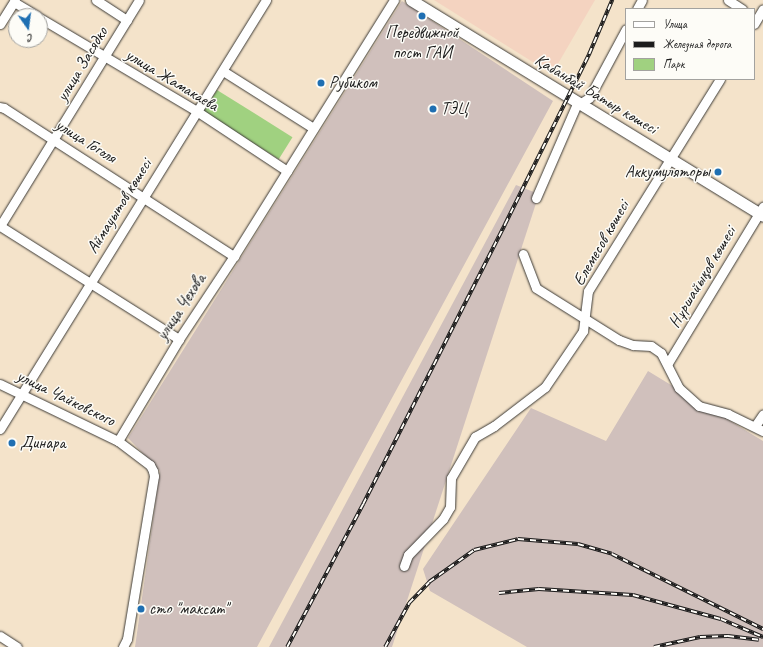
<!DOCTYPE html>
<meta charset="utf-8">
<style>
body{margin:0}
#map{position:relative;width:763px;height:647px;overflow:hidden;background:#f4e3ca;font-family:Caveat,sans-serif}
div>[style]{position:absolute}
.built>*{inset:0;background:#f4d3c0}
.industrial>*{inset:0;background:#d0c0bc}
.green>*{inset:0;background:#a0d180;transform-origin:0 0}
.roads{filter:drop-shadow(0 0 1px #3c3a36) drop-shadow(0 0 1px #3c3a36)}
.minor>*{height:9px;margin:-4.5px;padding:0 4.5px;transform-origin:4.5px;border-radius:4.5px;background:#fff}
.major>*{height:11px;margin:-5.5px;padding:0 5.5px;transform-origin:5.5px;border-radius:5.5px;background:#fff}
.rail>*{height:3.5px;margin-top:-1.75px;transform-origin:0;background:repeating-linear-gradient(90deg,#fdfcf7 0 6px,#1c1c1c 0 12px);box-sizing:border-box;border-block:1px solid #1c1c1c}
.dots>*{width:11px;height:11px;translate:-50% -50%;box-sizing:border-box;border:2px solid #fdfcf7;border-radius:50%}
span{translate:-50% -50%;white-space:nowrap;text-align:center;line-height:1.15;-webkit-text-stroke:3px #fdfcf7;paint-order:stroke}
.poi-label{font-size:17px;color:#1c1c1c}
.left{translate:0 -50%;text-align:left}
.right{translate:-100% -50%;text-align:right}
.street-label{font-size:17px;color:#1c1c1c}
.legend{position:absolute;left:625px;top:8px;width:130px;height:72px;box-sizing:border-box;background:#fdfcf7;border:1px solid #a3a29f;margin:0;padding:5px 7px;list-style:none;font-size:12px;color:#1c1c1c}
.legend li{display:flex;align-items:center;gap:8px;height:20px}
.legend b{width:20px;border:1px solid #a3a29f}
.north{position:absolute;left:8px;top:8px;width:40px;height:40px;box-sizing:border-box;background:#fdfcf7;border:1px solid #a3a29f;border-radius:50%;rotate:166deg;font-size:11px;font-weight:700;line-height:16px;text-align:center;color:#1c1c1c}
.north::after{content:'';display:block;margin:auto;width:14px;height:18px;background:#1f6fb2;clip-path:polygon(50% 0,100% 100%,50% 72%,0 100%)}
</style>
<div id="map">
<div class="built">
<i style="clip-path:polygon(434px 0,595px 0,552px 74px)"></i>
</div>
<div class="industrial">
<i style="clip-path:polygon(402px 1px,553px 101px,257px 647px,135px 647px,160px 471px,128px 438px)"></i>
<i style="clip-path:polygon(516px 185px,539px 194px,392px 647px,269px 647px)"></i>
<i style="clip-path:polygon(648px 371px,763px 441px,763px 647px,527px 647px,430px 591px,423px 569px,531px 408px,606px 441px)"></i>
</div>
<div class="green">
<i style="left:217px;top:90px;width:89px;height:26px;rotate:32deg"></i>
</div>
<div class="roads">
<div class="minor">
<i style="left:96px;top:0;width:37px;rotate:33deg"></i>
<i style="left:728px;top:0;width:17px;rotate:33deg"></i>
<i style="left:14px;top:2px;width:27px;rotate:31deg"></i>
<i style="left:637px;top:9px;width:10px;rotate:-61deg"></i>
<i style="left:40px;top:18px;width:184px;rotate:30.7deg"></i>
<i style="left:198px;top:112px;width:107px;rotate:33.5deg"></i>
<i style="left:0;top:24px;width:28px;rotate:-58deg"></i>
<i style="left:754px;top:24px;width:17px;rotate:-59deg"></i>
<i style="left:223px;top:71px;width:107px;rotate:32.3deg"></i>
<i style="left:0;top:107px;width:4px;rotate:14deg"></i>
<i style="left:4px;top:108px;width:274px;rotate:32.8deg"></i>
<i style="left:536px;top:198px;width:100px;rotate:-66.5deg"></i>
<i style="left:576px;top:106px;width:15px;rotate:-32deg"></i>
<i style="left:589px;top:98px;width:78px;rotate:-61.8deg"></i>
<i style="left:0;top:226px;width:265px;rotate:-58.4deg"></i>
<i style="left:0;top:226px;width:212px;rotate:32.3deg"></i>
<i style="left:523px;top:254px;width:36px;rotate:69deg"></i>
<i style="left:536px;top:288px;width:98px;rotate:32.1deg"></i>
<i style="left:619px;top:340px;width:15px;rotate:20deg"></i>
<i style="left:633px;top:345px;width:18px;rotate:3deg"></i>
<i style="left:651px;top:346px;width:12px;rotate:35deg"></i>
<i style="left:661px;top:353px;width:39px;rotate:63deg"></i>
<i style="left:679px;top:388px;width:27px;rotate:42deg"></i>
<i style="left:699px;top:406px;width:30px;rotate:15deg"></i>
<i style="left:728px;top:414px;width:39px;rotate:26deg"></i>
<i style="left:668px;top:363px;width:183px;rotate:-58.7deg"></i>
<i style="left:0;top:384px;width:131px;rotate:25.8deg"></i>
<i style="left:118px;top:441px;width:40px;rotate:37deg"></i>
<i style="left:150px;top:465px;width:7px;rotate:63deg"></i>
<i style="left:153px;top:471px;width:5px;rotate:79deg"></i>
<i style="left:154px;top:476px;width:165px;rotate:99.4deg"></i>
<i style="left:127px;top:639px;width:9px;rotate:117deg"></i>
<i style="left:755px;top:426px;width:14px;rotate:-56deg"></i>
<i style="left:0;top:429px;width:505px;rotate:-58.2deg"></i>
<i style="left:118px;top:441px;width:119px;rotate:-59.1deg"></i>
<i style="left:179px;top:339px;width:100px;rotate:-56.5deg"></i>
<i style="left:234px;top:256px;width:302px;rotate:-58deg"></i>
<i style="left:404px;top:566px;width:12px;rotate:-70deg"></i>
<i style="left:408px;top:555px;width:50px;rotate:-45.8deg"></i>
<i style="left:443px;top:519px;width:14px;rotate:-60deg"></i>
<i style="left:450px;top:507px;width:29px;rotate:-88deg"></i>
<i style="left:451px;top:478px;width:48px;rotate:-59.7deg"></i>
<i style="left:475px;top:437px;width:22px;rotate:-30deg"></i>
<i style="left:494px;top:426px;width:64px;rotate:-37.4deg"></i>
<i style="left:545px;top:387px;width:68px;rotate:-55.8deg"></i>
<i style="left:583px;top:331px;width:40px;rotate:-82.9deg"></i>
<i style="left:588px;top:291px;width:250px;rotate:-58.1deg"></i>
<i style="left:0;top:636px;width:20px;rotate:33deg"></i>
</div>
<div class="major">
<i style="left:411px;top:0;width:413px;rotate:31.5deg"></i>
</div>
</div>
<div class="rail">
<i style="left:499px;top:593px;width:40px;rotate:-5.7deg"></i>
<i style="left:539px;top:589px;width:94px;rotate:3.7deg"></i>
<i style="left:633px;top:595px;width:91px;rotate:15.3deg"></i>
<i style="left:721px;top:619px;width:46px;rotate:23.2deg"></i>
<i style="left:287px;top:647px;width:162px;rotate:-62deg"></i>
<i style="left:363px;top:504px;width:314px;rotate:-63.1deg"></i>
<i style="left:505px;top:224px;width:190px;rotate:-63.7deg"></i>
<i style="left:589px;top:54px;width:59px;rotate:-66.9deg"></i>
<i style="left:385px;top:647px;width:50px;rotate:-61.4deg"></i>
<i style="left:409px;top:603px;width:29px;rotate:-46deg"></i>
<i style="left:429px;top:582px;width:55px;rotate:-35.4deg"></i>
<i style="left:474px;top:550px;width:45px;rotate:-14deg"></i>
<i style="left:518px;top:539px;width:60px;rotate:4.8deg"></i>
<i style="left:578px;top:544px;width:35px;rotate:16deg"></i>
<i style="left:612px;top:554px;width:169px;rotate:26.4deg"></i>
<i style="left:654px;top:647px;width:47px;rotate:-12.3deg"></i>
<i style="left:700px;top:637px;width:28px;rotate:-2deg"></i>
<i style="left:728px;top:636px;width:31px;rotate:7deg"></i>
</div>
<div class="dots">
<i style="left:422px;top:16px;background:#1f6fb2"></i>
<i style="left:321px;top:83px;background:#1f6fb2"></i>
<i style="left:433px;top:109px;background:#1f6fb2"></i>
<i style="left:718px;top:172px;background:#1f6fb2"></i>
<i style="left:12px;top:443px;background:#1f6fb2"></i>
<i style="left:141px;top:609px;background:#1f6fb2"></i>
</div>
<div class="poi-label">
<span style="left:422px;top:43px">Передвижной<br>пост ГАИ</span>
<span class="left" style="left:329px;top:83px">Рубиком</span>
<span class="left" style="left:441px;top:109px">ТЭЦ</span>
<span class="right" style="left:710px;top:172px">Аккумуляторы</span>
<span class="left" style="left:20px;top:443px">Динара</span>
<span class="left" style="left:149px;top:609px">сто "максат"</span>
</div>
<div class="street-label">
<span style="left:82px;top:64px;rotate:-59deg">улица Засядко</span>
<span style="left:172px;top:80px;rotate:31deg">улица Жамакаева</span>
<span style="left:596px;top:94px;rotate:31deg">Қабанбай Батыр көшесі</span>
<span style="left:86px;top:141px;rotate:32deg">улица Гоголя</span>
<span style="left:119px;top:206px;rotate:-58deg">Аймауытов көшесі</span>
<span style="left:601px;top:243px;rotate:-60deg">Елемесов көшесі</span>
<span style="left:702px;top:277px;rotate:-59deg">Нұршайықов көшесі</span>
<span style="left:181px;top:307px;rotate:-57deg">улица Чехова</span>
<span style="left:66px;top:398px;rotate:26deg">улица Чайковского</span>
</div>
<ul class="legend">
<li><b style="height:5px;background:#fff"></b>Улица</li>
<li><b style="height:5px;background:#1c1c1c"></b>Железная дорога</li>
<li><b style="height:11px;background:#a0d180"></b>Парк</li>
</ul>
<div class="north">С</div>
</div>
